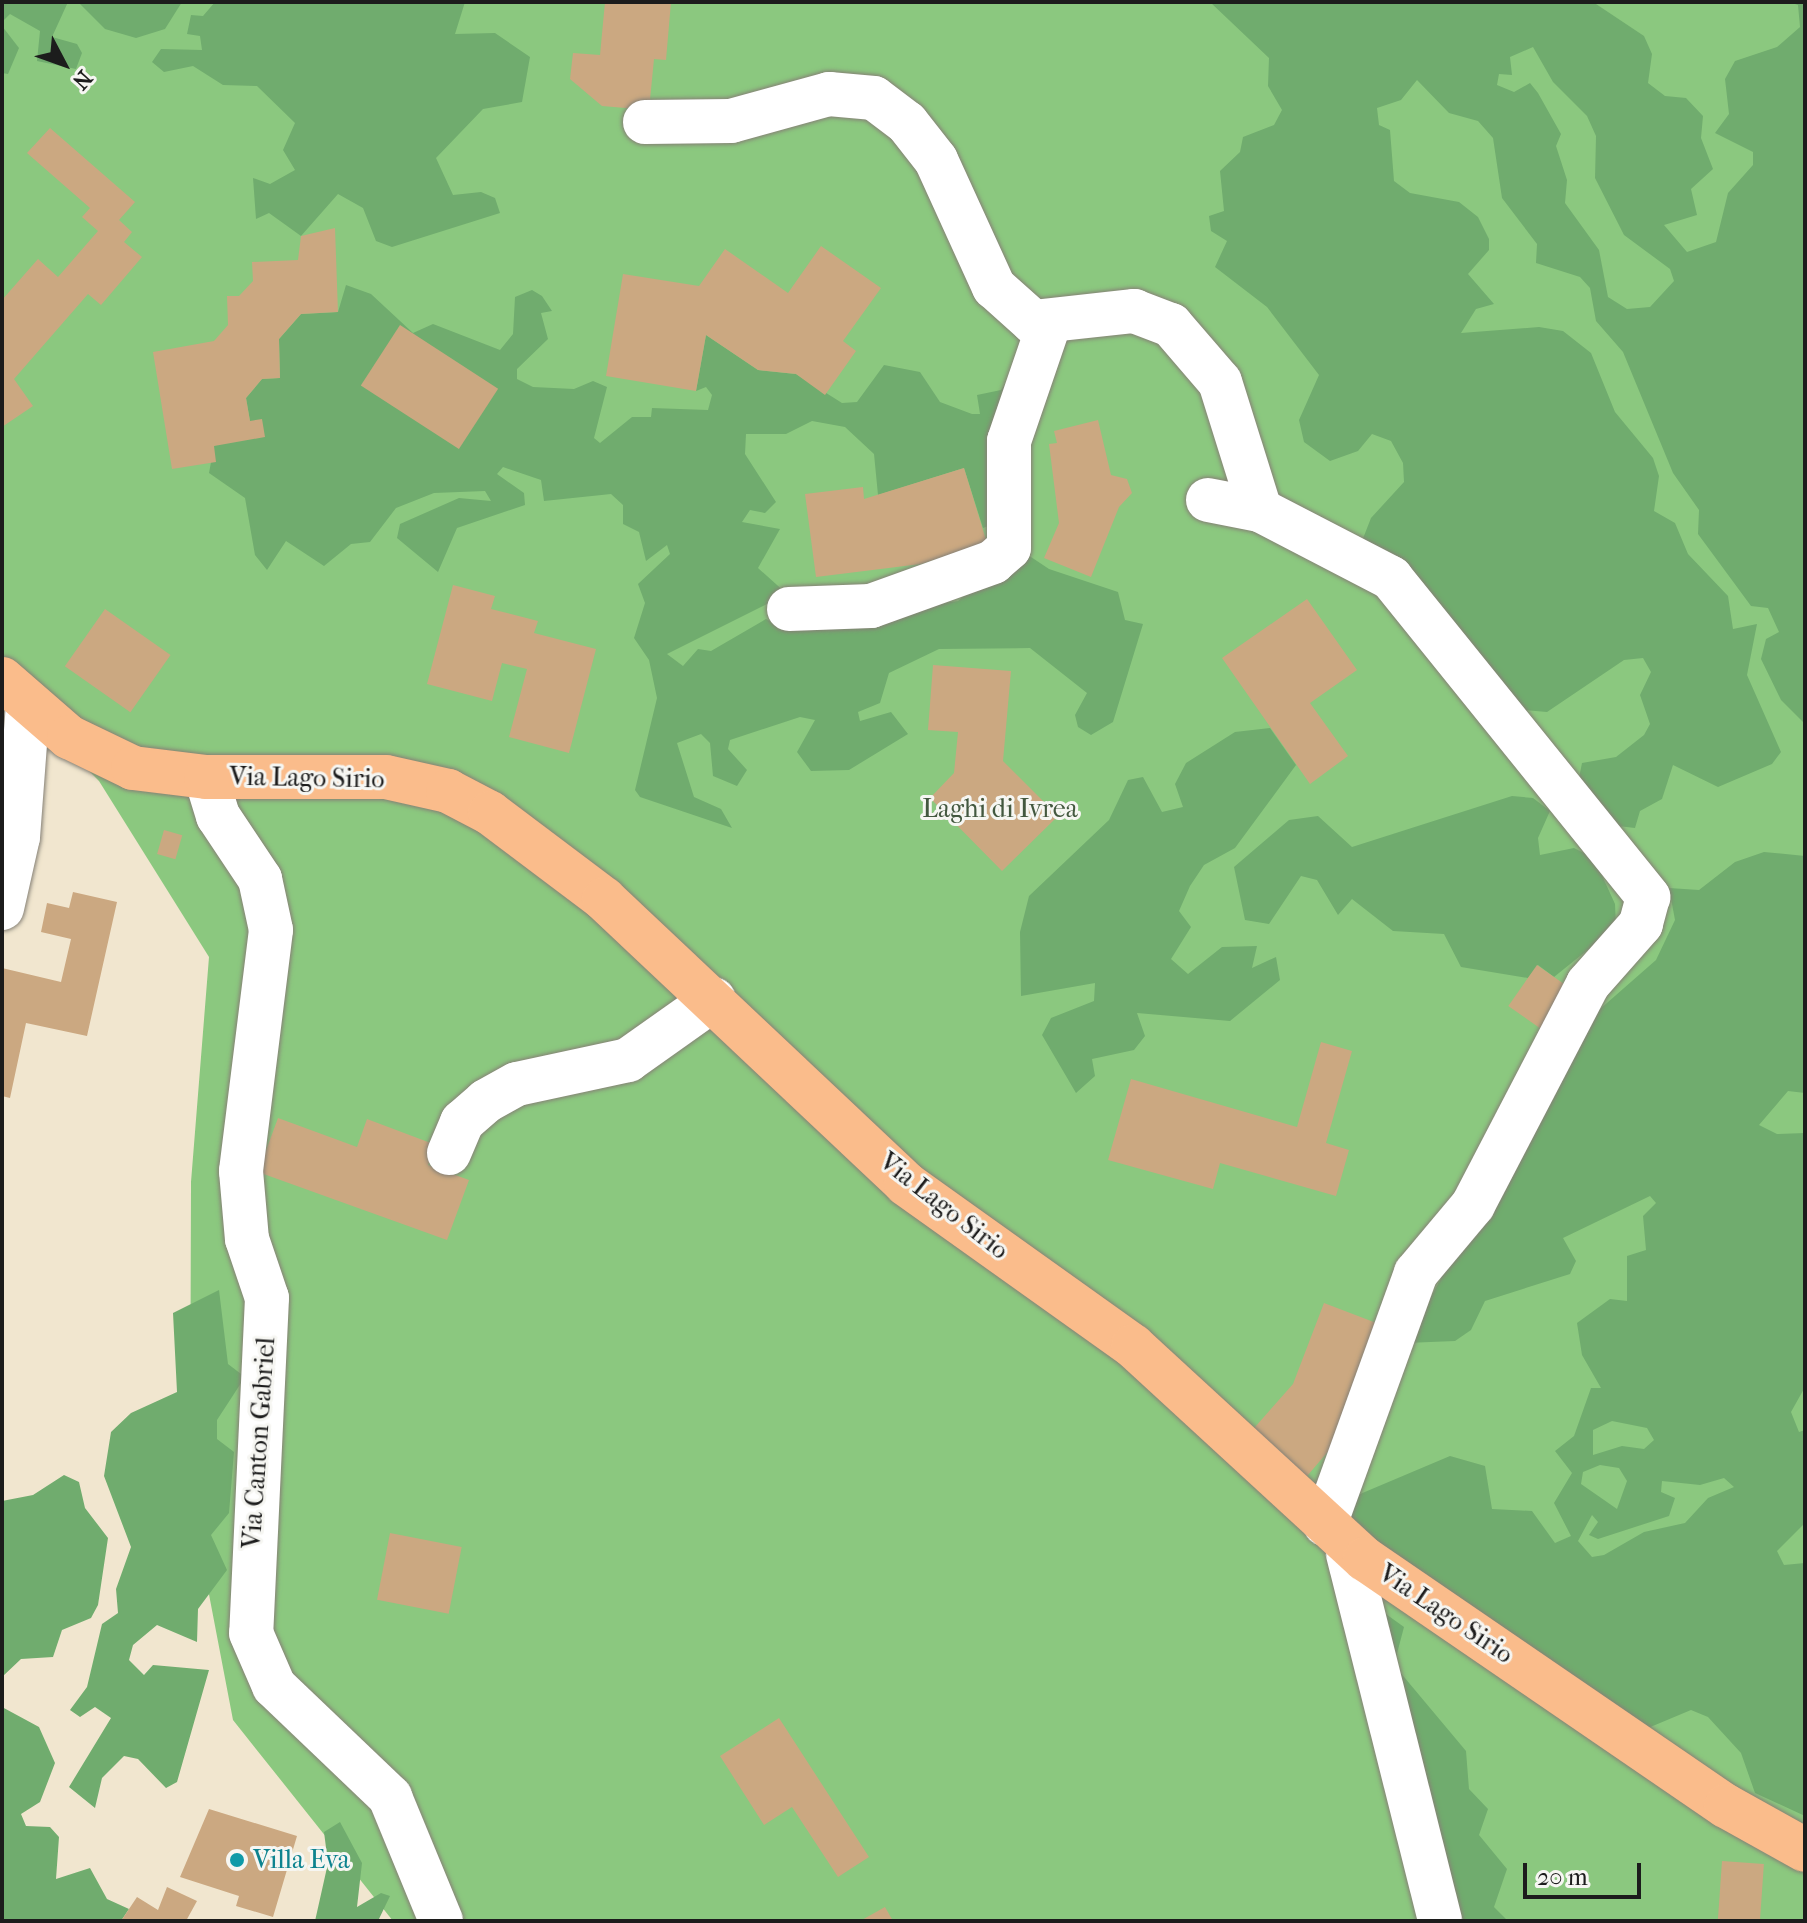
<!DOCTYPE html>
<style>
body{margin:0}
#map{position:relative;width:1807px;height:1923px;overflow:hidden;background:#f1e6cf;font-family:"IM FELL French Canon",serif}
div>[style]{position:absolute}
.green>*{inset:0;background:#8bc87f}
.forest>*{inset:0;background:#70ac6e}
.building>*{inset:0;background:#cba881;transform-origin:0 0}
.roads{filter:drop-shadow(0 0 2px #868176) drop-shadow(0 0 2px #868176)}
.minor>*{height:44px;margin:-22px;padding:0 22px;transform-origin:22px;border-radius:22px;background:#fff}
.major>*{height:44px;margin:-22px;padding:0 22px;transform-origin:22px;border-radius:22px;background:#fabc8b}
.dots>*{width:22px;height:22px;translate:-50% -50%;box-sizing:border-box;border:4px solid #f6f6f2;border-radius:50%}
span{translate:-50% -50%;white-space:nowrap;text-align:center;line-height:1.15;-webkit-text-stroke:6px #f6f6f2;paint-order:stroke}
.street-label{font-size:26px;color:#1c1c1c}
.park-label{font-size:26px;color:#43583f}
.culture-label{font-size:26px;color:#0d838f}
.left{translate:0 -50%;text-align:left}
.frame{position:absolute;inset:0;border:4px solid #1c1c1c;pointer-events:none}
.north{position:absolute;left:24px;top:24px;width:80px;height:80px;-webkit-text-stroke:6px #f6f6f2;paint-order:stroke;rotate:131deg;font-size:22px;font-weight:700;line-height:32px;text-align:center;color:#1c1c1c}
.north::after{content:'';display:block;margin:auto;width:28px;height:36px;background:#1c1c1c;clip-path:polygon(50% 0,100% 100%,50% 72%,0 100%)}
.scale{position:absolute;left:1523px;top:1863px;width:118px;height:36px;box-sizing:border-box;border:4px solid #1c1c1c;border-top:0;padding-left:10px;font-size:24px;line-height:28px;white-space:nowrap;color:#1c1c1c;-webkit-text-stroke:6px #f6f6f2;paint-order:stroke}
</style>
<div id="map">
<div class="green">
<i style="clip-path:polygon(2px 2px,1805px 2px,1805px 1921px,393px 1921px,233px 1720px,190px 1495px,191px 1182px,209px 957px,99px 781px,2px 683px)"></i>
</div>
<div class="forest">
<i style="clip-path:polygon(2px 2px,68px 2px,52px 37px,77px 44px,82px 53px,76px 69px,37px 61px,40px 31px,10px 14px,2px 22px)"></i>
<i style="clip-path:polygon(78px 2px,182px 2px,165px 29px,136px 38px,105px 29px)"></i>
<i style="clip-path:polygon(215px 2px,465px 2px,455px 34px,495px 33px,530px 57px,522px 102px,483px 109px,436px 158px,453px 195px,481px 192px,495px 198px,500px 213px,392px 247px,376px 241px,363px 208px,338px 194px,301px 236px,269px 213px,256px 219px,253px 178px,270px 184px,295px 170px,283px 150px,295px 123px,257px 86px,223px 85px,193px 66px,164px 72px,152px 62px,161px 49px,202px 50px,200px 36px,187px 34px,191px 15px,203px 16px)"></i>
<i style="clip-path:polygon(evenodd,1210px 2px,1593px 2px,1644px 36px,1652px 54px,1648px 83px,1665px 96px,1686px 98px,1703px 116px,1701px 138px,1713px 169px,1691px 189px,1697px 215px,1664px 225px,1687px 252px,1716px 242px,1728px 193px,1753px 165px,1753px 152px,1715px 133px,1729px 114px,1725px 79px,1735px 61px,1777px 47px,1800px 27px,1798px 5px,1789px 2px,1805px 2px,1805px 724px,1781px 700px,1761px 659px,1766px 639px,1779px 632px,1768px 608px,1751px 606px,1698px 534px,1699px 510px,1673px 473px,1623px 352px,1596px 321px,1590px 288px,1580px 277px,1536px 263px,1537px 244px,1502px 198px,1493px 138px,1478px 121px,1449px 113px,1417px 80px,1401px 100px,1377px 108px,1379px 125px,1390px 130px,1394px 181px,1410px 193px,1459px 202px,1478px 217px,1489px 239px,1489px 250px,1468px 274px,1494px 304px,1476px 309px,1461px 333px,1539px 327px,1563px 331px,1591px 353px,1615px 412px,1653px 458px,1659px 476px,1654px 511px,1675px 523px,1688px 554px,1728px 596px,1733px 629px,1757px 624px,1747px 675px,1781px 752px,1772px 764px,1718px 787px,1673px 765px,1662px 799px,1640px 811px,1635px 828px,1609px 825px,1578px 783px,1582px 763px,1616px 757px,1644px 735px,1650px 724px,1640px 695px,1651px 672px,1643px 658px,1624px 660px,1547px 712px,1514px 709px,1362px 541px,1371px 518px,1404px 482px,1403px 463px,1391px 441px,1372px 434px,1358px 451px,1330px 461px,1304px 442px,1299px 420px,1319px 375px,1267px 307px,1215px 267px,1227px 241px,1211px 231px,1209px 216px,1224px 211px,1220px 171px,1240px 152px,1243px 137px,1274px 125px,1282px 110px,1268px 86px,1269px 58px,1210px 2px,1533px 47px,1553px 82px,1587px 116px,1596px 136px,1595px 178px,1624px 235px,1670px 269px,1674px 281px,1650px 307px,1627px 309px,1608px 297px,1599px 250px,1565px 203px,1567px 180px,1556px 146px,1561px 134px,1538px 93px,1530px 83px,1514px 92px,1497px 85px,1499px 74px,1512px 75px,1510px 57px,1533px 47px)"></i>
<i style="clip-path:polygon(2px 26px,19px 48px,8px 74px,2px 73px)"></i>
<i style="clip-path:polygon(346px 285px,371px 294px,413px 333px,433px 324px,500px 350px,513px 334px,515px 297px,532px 290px,542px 296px,552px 311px,541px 313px,548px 339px,517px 369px,517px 379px,533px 387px,574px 389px,593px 381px,607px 387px,594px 438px,600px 443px,632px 417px,651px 417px,652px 408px,708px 410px,712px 395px,706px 387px,696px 391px,706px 335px,758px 370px,796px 374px,842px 403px,857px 402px,884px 365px,920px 372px,940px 402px,972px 414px,980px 414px,977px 395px,1001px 390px,1007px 381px,1002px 521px,983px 528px,964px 468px,878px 495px,874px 454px,845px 427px,812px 421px,786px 434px,746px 434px,745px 454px,776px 502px,765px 513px,750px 510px,742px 522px,780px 529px,758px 568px,787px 594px,667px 654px,683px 666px,698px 649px,711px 651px,766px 619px,790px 631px,802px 621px,958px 601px,1019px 549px,1049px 569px,1118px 592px,1125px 620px,1143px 624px,1113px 722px,1091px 735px,1078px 727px,1075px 715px,1087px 693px,1030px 648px,939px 649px,889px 673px,880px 703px,858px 712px,860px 721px,891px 712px,908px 734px,849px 770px,811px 771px,797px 752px,815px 720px,800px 717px,730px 740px,728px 749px,747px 770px,737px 786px,713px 776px,710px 743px,701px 734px,677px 743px,694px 797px,721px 809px,732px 828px,640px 797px,635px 790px,657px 698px,649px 660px,634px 638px,645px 603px,638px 584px,670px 554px,667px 545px,646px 561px,639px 532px,623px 524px,623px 505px,611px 494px,544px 501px,541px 480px,503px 467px,497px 474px,524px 493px,525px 505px,457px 528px,438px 572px,397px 538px,400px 524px,459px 498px,491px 501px,485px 491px,434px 493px,396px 508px,370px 542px,351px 544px,324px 566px,286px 541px,267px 570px,255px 555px,245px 498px,209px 473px,214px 446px,250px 421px,246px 398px,262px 379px,280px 378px,279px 339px,301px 314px,338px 312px)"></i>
<i style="clip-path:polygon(1270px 728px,1296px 765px,1235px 848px,1204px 865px,1190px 886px,1179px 911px,1191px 927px,1171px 959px,1188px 974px,1222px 947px,1257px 946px,1252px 968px,1276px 957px,1280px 980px,1230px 1021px,1137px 1013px,1145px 1036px,1134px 1050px,1092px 1059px,1095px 1076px,1076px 1093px,1042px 1035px,1051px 1018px,1094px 1001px,1095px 983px,1021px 996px,1020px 932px,1029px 896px,1109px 820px,1128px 780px,1143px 777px,1162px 812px,1183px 807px,1175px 784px,1186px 763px,1235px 732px)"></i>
<i style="clip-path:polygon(1512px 796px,1533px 798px,1550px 811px,1538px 838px,1540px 855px,1574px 848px,1594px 858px,1615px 904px,1616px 927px,1554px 977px,1538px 965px,1528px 978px,1461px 967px,1444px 934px,1393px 931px,1352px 899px,1338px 915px,1317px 880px,1301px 876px,1269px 924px,1245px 920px,1234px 867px,1289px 820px,1318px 816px,1352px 847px)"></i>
<i style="clip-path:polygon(evenodd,1764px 852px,1805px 856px,1805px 1093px,1788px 1091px,1759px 1125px,1777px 1134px,1805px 1133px,1805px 1387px,1791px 1412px,1799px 1432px,1805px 1430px,1805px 1523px,1777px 1551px,1784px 1565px,1805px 1563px,1805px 1816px,1755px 1793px,1741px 1753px,1708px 1717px,1691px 1710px,1648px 1728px,1347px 1526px,1353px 1497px,1450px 1456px,1485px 1466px,1492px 1509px,1532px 1511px,1555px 1543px,1571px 1536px,1554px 1503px,1572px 1473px,1555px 1451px,1574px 1436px,1591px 1388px,1601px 1388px,1582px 1355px,1577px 1323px,1610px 1299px,1627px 1301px,1627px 1256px,1646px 1250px,1643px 1216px,1656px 1203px,1650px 1196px,1563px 1238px,1576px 1261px,1570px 1274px,1485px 1301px,1471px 1330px,1455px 1341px,1406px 1343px,1575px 1031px,1656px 960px,1675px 920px,1669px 888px,1699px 890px,1735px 862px,1764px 852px,1612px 1421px,1647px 1428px,1654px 1440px,1644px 1449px,1622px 1446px,1593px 1455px,1593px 1430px,1612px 1421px,1764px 852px,1600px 1465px,1619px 1468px,1627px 1481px,1617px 1509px,1581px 1484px,1583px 1472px,1600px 1465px,1764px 852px,1724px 1478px,1734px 1487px,1708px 1498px,1685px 1523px,1644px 1532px,1604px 1555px,1592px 1557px,1578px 1541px,1592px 1515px,1598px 1522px,1589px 1535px,1598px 1539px,1669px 1516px,1675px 1498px,1661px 1492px,1662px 1481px,1700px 1485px,1724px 1478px)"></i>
<i style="clip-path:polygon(219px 1290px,228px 1364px,245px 1377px,217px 1420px,217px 1439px,234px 1452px,229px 1513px,211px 1535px,227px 1570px,198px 1609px,197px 1642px,157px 1625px,133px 1645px,129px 1660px,144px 1675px,153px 1665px,209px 1670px,177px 1782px,166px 1788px,138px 1759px,124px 1756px,102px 1778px,95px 1808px,69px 1787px,111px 1718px,95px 1707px,80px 1717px,70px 1710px,87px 1687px,102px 1624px,118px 1613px,116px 1589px,131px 1547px,104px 1476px,111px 1432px,131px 1413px,177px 1392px,173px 1313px)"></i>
<i style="clip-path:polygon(64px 1475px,79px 1482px,85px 1508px,108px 1538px,98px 1605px,91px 1618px,62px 1630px,53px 1657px,21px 1659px,2px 1677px,2px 1501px,33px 1495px)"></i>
<i style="clip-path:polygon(1358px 1594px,1404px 1627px,1394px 1665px,1466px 1751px,1469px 1789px,1488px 1809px,1479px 1835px,1507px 1869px,1494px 1907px,1508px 1921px,1448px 1921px)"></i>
<i style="clip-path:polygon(2px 1707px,39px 1727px,55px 1763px,40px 1802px,21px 1814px,26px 1826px,50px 1827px,59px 1837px,56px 1879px,90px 1868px,107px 1899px,129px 1909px,121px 1921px,2px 1921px)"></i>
<i style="clip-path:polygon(340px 1822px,362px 1863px,357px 1907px,381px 1893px,390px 1896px,378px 1921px,315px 1921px,328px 1863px,324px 1832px)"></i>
</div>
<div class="building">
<i style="clip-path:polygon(605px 2px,671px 2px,666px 60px,654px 59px,649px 110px,602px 106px,570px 79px,573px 53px,600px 55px)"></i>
<i style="clip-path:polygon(50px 128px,135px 202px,119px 220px,132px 232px,124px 242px,142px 257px,101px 305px,88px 294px,14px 379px,33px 406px,2px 427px,2px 300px,38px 259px,58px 277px,98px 231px,82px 217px,90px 208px,27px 153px)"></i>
<i style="clip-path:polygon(335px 228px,338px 312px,301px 314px,279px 339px,280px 378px,262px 379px,246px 398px,250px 421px,262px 419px,265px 437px,214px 446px,216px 462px,172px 469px,153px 352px,214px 341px,228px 325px,227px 296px,239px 296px,253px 281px,252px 262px,298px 260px,301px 236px)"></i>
<i style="clip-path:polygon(821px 246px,881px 288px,843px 341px,856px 351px,825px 395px,796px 374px,758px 370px,706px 335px,696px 391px,606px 376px,623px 274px,699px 286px,725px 249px,788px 293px)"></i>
<i style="left:400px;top:325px;width:117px;height:72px;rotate:33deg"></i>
<i style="clip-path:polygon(1098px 420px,1111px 475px,1127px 479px,1132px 493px,1119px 507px,1091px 577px,1044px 558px,1059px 523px,1049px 444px,1057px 443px,1054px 431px)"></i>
<i style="clip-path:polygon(964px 468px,987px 543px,921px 564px,816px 577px,805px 494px,863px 487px,864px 499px)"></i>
<i style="clip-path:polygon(453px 585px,495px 596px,491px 609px,538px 621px,534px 633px,596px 649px,569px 753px,509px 737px,527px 669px,502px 663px,492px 701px,427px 684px)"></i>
<i style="clip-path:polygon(1307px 599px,1357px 670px,1310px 703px,1348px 756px,1310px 784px,1222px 658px)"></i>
<i style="left:105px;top:609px;width:80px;height:70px;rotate:35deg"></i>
<i style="clip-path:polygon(933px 665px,1011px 671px,1003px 761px,1058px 816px,1002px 871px,930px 798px,954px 773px,958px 732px,928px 730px)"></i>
<i style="left:164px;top:830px;width:19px;height:25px;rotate:16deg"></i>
<i style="clip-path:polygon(73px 892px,117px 902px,87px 1036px,26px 1023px,10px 1098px,2px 1096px,2px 968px,61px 982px,71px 939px,41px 932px,47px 903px,69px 908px)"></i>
<i style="left:1537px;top:965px;width:47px;height:50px;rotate:35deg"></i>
<i style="clip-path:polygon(1321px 1042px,1352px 1051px,1326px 1143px,1349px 1150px,1336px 1196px,1220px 1163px,1213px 1189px,1108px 1160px,1131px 1079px,1297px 1127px)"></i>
<i style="clip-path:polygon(278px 1118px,357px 1147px,367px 1119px,436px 1145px,428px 1165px,469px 1180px,447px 1240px,258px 1172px)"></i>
<i style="clip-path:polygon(1324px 1303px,1379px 1324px,1331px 1448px,1302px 1482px,1248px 1435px,1293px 1384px)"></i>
<i style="left:390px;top:1533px;width:73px;height:68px;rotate:11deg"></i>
<i style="clip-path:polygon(779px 1718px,869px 1857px,838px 1877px,792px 1807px,764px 1825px,720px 1756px)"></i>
<i style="clip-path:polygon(209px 1809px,297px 1836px,273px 1917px,236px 1906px,239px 1896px,180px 1877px)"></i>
<i style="left:1722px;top:1861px;width:42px;height:60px;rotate:4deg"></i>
<i style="clip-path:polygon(167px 1887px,197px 1901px,186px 1921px,121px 1921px,137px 1897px,158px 1910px)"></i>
<i style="clip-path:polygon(885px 1907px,893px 1921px,860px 1921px)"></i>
</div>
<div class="roads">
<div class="minor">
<i style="left:645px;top:122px;width:86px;rotate:-0.7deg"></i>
<i style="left:731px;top:121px;width:102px;rotate:-15.4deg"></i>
<i style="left:829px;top:94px;width:45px;rotate:5.1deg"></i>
<i style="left:874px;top:98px;width:41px;rotate:37.1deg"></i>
<i style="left:907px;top:123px;width:47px;rotate:51.9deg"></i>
<i style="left:936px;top:160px;width:140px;rotate:65.5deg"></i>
<i style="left:994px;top:287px;width:52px;rotate:41.9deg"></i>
<i style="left:1033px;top:322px;width:102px;rotate:-6.2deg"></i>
<i style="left:1134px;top:311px;width:40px;rotate:21deg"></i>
<i style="left:1171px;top:325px;width:75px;rotate:49.3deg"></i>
<i style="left:1220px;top:382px;width:134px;rotate:72.6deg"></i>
<i style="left:1260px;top:510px;width:148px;rotate:27.4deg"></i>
<i style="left:1391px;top:578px;width:410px;rotate:51.1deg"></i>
<i style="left:1648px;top:897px;width:28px;rotate:105deg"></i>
<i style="left:1641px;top:924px;width:80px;rotate:131.5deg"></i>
<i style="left:1588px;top:984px;width:249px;rotate:117.5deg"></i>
<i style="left:1473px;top:1205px;width:89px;rotate:130deg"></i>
<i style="left:1416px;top:1273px;width:267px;rotate:109.9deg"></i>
<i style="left:1208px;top:500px;width:53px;rotate:10.9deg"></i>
<i style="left:789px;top:609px;width:82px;rotate:-2.1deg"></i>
<i style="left:871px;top:606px;width:130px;rotate:-19.8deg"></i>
<i style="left:993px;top:562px;width:21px;rotate:-41deg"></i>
<i style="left:1009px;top:548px;width:107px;rotate:-90deg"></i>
<i style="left:1009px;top:441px;width:124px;rotate:-71.1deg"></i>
<i style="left:206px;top:777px;width:41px;rotate:72.9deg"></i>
<i style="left:218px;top:816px;width:76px;rotate:56.3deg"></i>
<i style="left:260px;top:879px;width:52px;rotate:77.8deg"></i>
<i style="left:271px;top:930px;width:243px;rotate:97.1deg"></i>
<i style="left:241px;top:1171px;width:68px;rotate:85deg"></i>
<i style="left:247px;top:1239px;width:62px;rotate:71.3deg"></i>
<i style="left:267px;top:1298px;width:335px;rotate:92.7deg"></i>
<i style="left:251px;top:1633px;width:58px;rotate:66.5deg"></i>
<i style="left:274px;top:1686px;width:161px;rotate:43.7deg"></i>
<i style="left:390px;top:1797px;width:134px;rotate:67.6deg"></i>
<i style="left:2px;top:908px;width:73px;rotate:-77.3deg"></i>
<i style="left:18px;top:837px;width:132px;rotate:-85.7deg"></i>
<i style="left:449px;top:1153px;width:34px;rotate:-67deg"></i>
<i style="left:462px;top:1122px;width:32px;rotate:-41deg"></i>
<i style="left:486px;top:1101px;width:35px;rotate:-29deg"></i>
<i style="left:517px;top:1084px;width:114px;rotate:-12.2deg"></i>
<i style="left:628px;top:1060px;width:105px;rotate:-35.3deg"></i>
<i style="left:1348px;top:1554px;width:378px;rotate:75.9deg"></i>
</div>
<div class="major">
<i style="left:2px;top:679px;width:89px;rotate:40.9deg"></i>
<i style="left:69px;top:737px;width:71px;rotate:25.8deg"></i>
<i style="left:133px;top:768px;width:74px;rotate:7deg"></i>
<i style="left:206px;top:777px;width:180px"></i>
<i style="left:386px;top:777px;width:64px;rotate:12.7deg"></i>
<i style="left:448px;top:791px;width:47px;rotate:27.6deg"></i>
<i style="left:490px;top:813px;width:143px;rotate:37deg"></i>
<i style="left:604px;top:899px;width:415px;rotate:43.3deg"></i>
<i style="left:906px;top:1184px;width:279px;rotate:35.5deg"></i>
<i style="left:1133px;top:1346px;width:315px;rotate:42.6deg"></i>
<i style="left:1365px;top:1559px;width:437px;rotate:34.4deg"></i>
<i style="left:1726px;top:1806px;width:90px;rotate:29.1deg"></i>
</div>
</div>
<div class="dots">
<i style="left:237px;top:1860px;background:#0f9aa8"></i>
</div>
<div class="street-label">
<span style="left:307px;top:778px;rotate:1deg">Via Lago Sirio</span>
<span style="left:944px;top:1206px;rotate:38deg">Via Lago Sirio</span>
<span style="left:259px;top:1443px;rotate:-86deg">Via Canton Gabriel</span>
<span style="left:1446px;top:1614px;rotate:34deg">Via Lago Sirio</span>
</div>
<div class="park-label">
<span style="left:1000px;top:809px">Laghi di Ivrea</span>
</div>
<div class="culture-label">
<span class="left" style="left:253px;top:1860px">Villa Eva</span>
</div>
<div class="frame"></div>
<div class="north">N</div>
<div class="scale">20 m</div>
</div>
